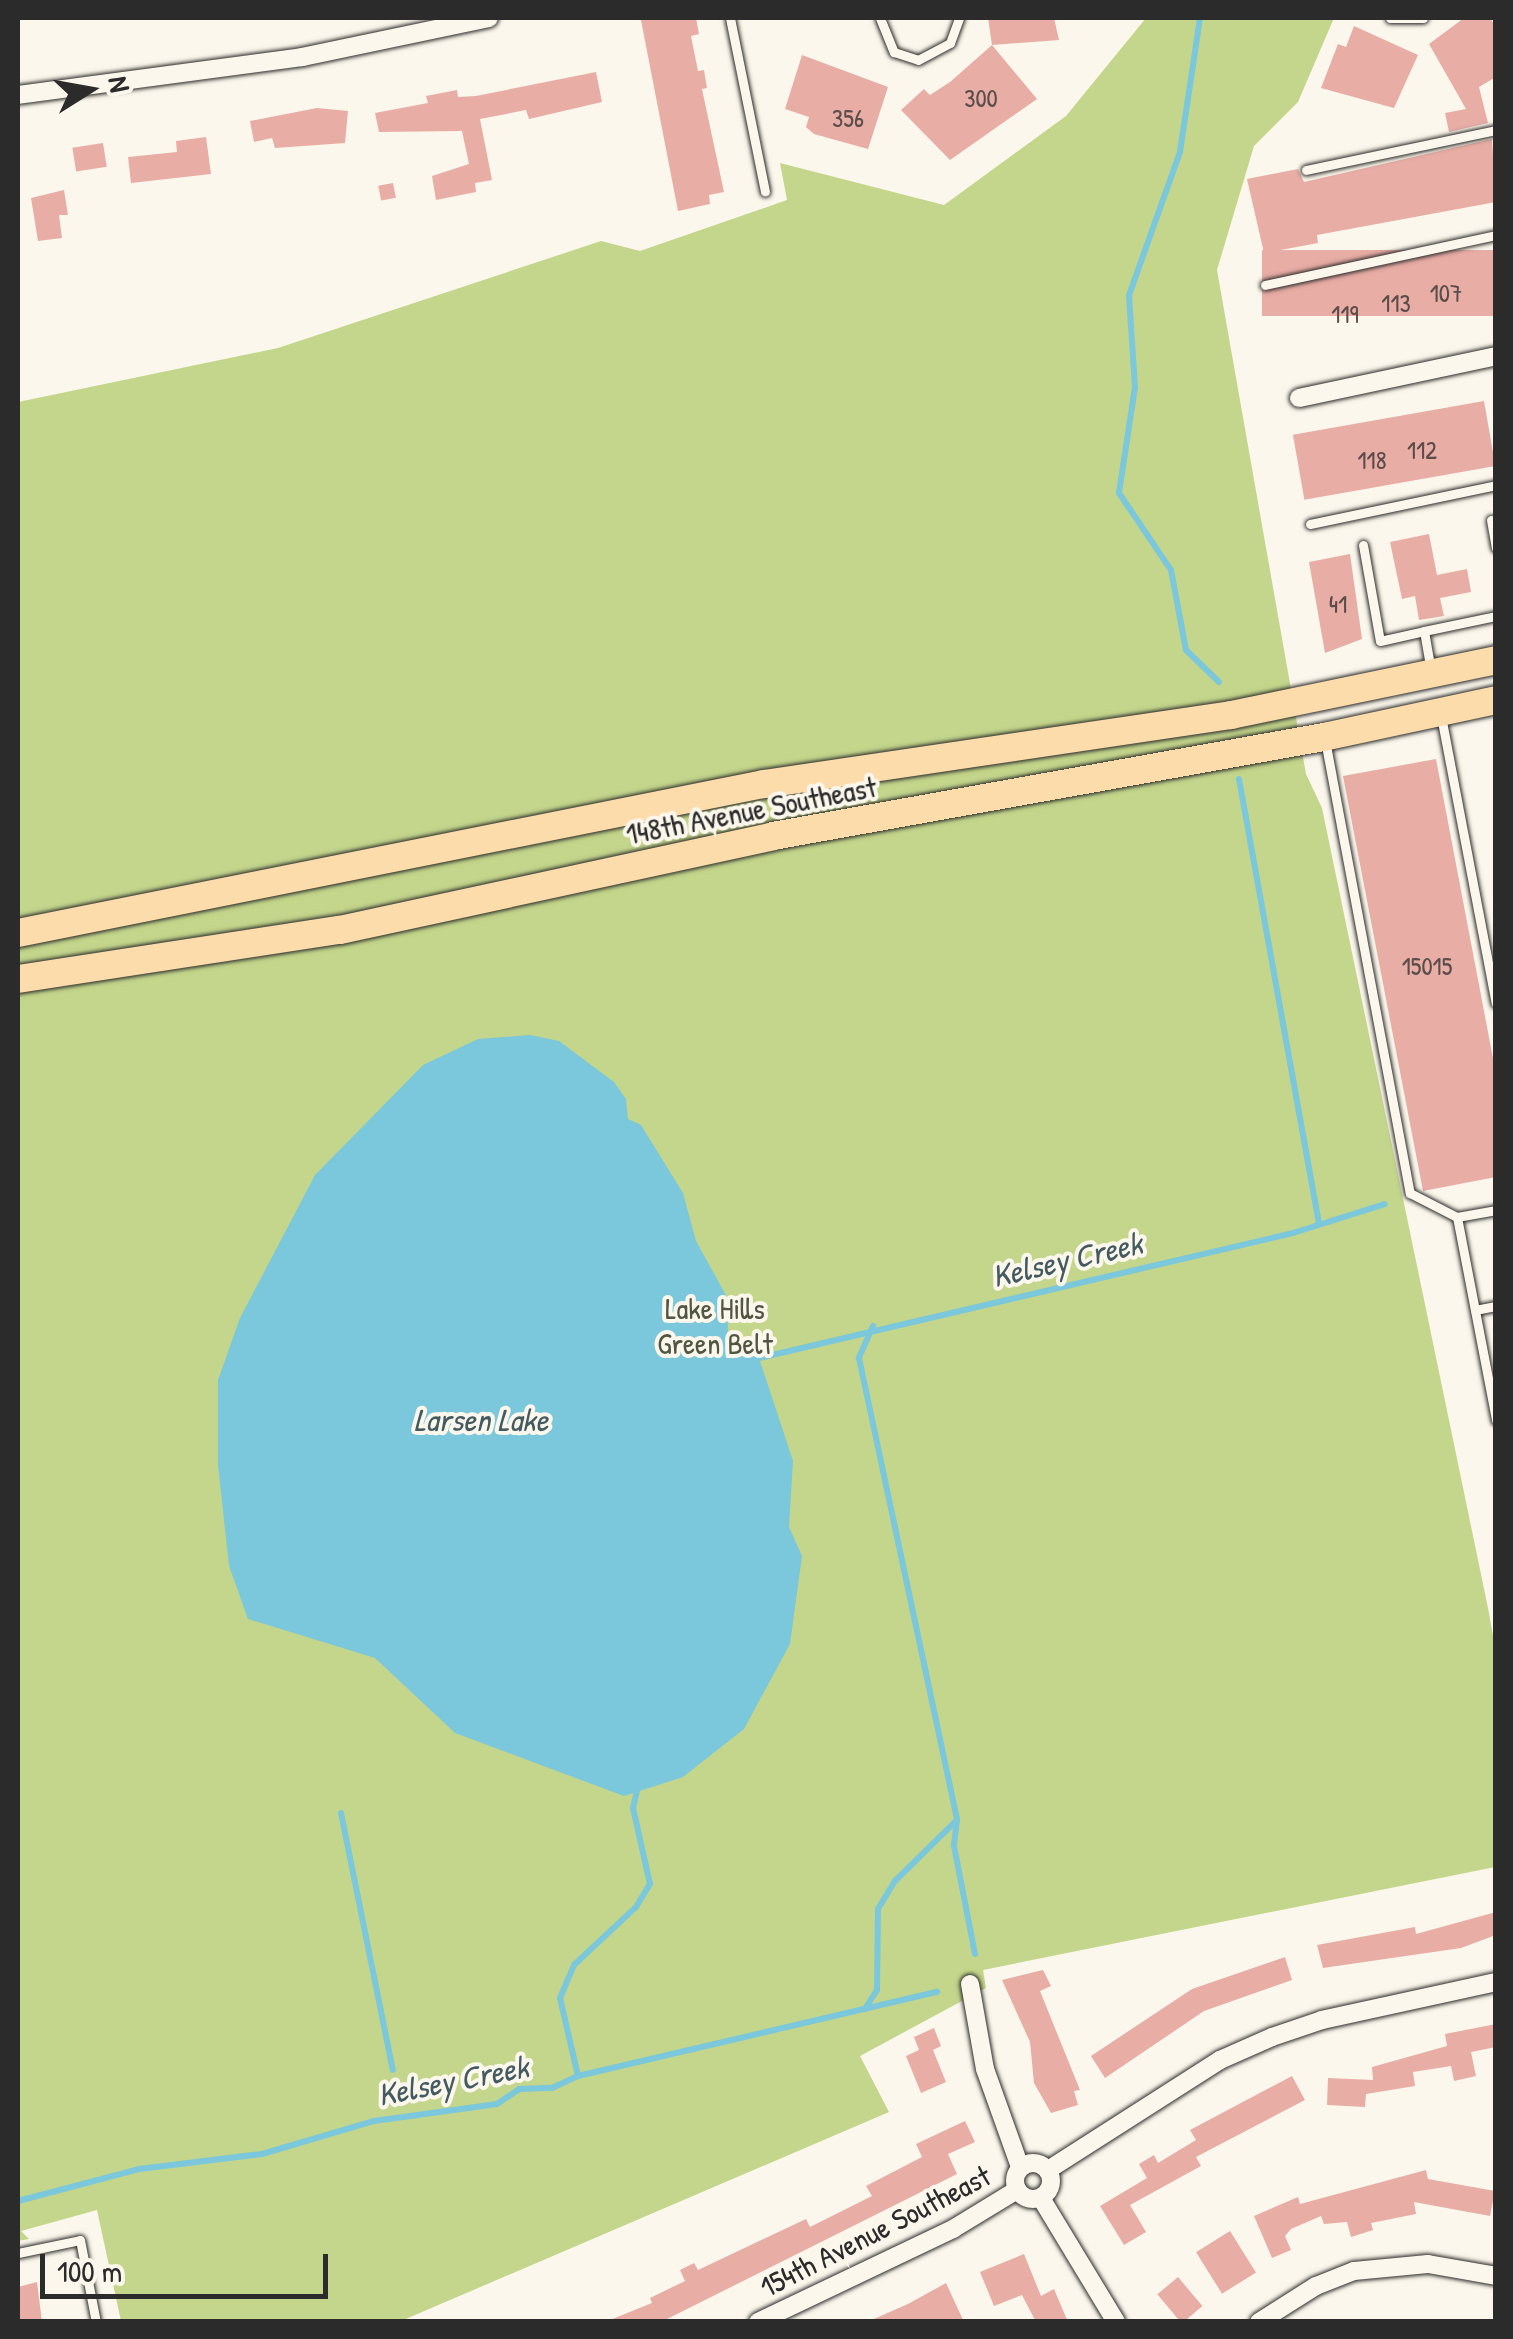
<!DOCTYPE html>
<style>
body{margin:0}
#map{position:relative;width:1513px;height:2339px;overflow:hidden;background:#fbf7ec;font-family:"Patrick Hand",sans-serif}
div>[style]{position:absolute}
.green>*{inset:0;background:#c4d68b}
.water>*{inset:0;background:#7bc7db}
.stream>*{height:6px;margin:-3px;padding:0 3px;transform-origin:3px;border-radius:3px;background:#7bc7db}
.building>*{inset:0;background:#e8ada5;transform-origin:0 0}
.roads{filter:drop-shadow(0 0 2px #2b2b2b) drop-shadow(0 0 2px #2b2b2b)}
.service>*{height:9px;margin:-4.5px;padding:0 4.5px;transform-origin:4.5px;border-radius:4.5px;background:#fbf7ec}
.minor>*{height:18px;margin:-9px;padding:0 9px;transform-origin:9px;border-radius:9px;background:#fbf7ec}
.minor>.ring{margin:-9px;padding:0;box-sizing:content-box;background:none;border:18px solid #fbf7ec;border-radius:50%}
.primary>*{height:28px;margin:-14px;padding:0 14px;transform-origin:14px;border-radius:14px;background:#fddcac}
span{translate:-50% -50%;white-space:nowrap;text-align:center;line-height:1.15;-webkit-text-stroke:8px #fbf7ec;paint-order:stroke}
.number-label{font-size:25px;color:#5a4c4a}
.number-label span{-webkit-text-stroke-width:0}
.street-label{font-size:30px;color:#2b2b2b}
.park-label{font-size:30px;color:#515643}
.water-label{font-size:32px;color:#435a60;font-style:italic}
.frame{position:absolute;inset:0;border:20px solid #2b2b2b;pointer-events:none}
.north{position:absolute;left:40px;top:40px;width:100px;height:100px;-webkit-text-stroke:8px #fbf7ec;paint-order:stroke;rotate:79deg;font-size:28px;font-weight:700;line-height:40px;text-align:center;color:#2b2b2b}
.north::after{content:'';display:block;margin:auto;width:35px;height:45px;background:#2b2b2b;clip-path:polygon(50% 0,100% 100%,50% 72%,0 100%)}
.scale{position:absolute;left:40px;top:2254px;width:288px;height:45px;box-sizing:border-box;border:5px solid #2b2b2b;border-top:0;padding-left:12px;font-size:30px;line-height:35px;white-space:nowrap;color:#2b2b2b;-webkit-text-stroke:8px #fbf7ec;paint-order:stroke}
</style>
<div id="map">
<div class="green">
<i style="clip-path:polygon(1146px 18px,1334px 18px,1298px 102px,1254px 146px,1217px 270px,1306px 774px,1322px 808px,1488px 1608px,1496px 1652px,1495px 1867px,983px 1970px,986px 1988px,860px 2056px,889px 2112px,401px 2321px,121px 2321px,97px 2210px,21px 2231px,29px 2239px,18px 2241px,18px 402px,278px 348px,601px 241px,640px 251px,787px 200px,780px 163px,944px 205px,1066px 116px)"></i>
</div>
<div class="water">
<i style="clip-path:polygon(530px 1035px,559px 1041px,614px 1082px,626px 1099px,628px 1119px,641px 1125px,683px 1193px,696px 1241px,727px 1297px,728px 1332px,759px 1358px,793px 1461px,789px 1527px,802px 1556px,790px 1644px,744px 1729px,683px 1777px,624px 1796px,455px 1733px,375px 1658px,248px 1619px,229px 1566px,218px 1465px,218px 1380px,240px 1318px,315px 1175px,423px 1065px,478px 1039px)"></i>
</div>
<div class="stream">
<i style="left:1200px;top:18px;width:135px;rotate:98.5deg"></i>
<i style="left:1180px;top:152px;width:152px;rotate:109.6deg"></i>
<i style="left:1129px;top:295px;width:92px;rotate:86.3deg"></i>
<i style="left:1135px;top:387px;width:107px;rotate:98.6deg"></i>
<i style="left:1119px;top:493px;width:93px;rotate:56deg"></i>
<i style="left:1171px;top:570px;width:81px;rotate:79.4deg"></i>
<i style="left:1186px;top:650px;width:46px;rotate:44.1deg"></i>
<i style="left:1239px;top:779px;width:451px;rotate:79.8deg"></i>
<i style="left:873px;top:1326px;width:35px;rotate:114deg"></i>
<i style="left:859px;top:1358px;width:472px;rotate:78deg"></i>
<i style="left:957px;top:1820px;width:26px;rotate:97deg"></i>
<i style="left:954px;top:1846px;width:110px;rotate:79deg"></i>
<i style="left:759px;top:1358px;width:548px;rotate:-13.17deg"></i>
<i style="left:1293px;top:1233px;width:96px;rotate:-17.5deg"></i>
<i style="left:341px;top:1813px;width:262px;rotate:78.6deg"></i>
<i style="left:865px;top:2009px;width:22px;rotate:-58deg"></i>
<i style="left:877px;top:1990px;width:81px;rotate:-89.3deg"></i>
<i style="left:878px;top:1909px;width:33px;rotate:-59deg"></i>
<i style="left:895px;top:1881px;width:86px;rotate:-44.5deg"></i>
<i style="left:578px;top:2076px;width:369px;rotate:-13.2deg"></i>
<i style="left:18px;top:2201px;width:125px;rotate:-14.8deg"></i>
<i style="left:139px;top:2169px;width:124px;rotate:-7deg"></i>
<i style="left:262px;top:2154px;width:117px;rotate:-16.4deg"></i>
<i style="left:374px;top:2121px;width:124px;rotate:-7.9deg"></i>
<i style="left:497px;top:2104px;width:27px;rotate:-34deg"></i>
<i style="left:519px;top:2089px;width:33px;rotate:-2deg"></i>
<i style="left:552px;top:2088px;width:29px;rotate:-25deg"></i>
<i style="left:578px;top:2076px;width:80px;rotate:-103deg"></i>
<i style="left:560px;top:1998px;width:36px;rotate:-67deg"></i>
<i style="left:574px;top:1965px;width:85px;rotate:-43.1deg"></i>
<i style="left:636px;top:1907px;width:27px;rotate:-59deg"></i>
<i style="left:650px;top:1884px;width:78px;rotate:-102.6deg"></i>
<i style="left:633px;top:1808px;width:22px;rotate:-77deg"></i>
</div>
<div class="building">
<i style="clip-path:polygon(654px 18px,696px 18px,699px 34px,691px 36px,698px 71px,704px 70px,707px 88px,702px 89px,724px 192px,709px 195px,710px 204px,678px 211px,641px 20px)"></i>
<i style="clip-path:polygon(988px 18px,1054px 18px,1059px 40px,992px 45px,1037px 99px,950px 160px,901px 110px,924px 89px,930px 95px,950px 82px,992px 45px)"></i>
<i style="clip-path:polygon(1464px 18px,1490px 18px,1496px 27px,1496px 77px,1479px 87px,1488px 123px,1449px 132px,1445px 113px,1466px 109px,1429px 44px)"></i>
<i style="clip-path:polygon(1354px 26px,1418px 55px,1394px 108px,1321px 88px,1338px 44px,1346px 47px)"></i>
<i style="clip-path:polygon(802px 55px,888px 87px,868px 149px,814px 134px,806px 127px,809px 117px,785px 109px)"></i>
<i style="clip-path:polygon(596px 72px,602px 102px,529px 119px,526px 110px,480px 119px,492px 180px,475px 183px,476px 192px,436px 200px,432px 176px,469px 164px,462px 131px,379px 132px,375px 113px,428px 103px,426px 96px,457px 90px,458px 97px,476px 96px)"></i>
<i style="clip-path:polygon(317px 108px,348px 111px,345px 143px,275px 148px,272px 138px,254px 142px,250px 121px)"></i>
<i style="clip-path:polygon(206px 137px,211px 174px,131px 183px,128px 157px,177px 152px,176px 141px)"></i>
<i style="clip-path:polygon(1492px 139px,1496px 202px,1317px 235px,1318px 243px,1264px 253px,1247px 179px,1298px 169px,1304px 182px)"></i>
<i style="left:103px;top:143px;width:24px;height:31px;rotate:81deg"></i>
<i style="left:393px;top:183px;width:15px;height:15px;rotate:79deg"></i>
<i style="clip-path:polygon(64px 190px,68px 215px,59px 215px,62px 238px,38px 241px,31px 198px)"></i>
<i style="left:1496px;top:250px;width:66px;height:234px;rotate:90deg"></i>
<i style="left:1484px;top:401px;width:66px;height:194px;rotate:80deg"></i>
<i style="clip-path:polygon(1429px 534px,1437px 575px,1467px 569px,1471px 592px,1440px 598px,1444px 616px,1419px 620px,1415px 596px,1402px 599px,1390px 542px)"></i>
<i style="clip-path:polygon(1350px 554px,1362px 639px,1325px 653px,1309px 562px)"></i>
<i style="clip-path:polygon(1436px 759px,1496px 1074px,1496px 1177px,1423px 1191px,1343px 776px)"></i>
<i style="clip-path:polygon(1496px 1912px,1496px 1935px,1461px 1948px,1323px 1968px,1317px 1945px,1415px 1927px,1416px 1934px)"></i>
<i style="clip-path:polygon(1285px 1957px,1292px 1980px,1204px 2011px,1105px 2078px,1091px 2056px,1192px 1989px)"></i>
<i style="clip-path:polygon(1043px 1970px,1051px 1986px,1040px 1991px,1080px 2090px,1074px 2091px,1078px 2105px,1051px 2113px,1034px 2083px,1030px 2042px,1002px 1980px)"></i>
<i style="clip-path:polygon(1496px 2024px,1496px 2047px,1471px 2052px,1476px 2076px,1454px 2081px,1451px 2066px,1413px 2072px,1415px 2086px,1366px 2094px,1365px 2107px,1327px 2105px,1328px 2078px,1373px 2080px,1372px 2067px,1447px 2046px,1445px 2034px)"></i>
<i style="clip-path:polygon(934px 2028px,941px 2046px,933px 2050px,946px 2082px,921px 2093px,906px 2056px,919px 2050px,914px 2037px)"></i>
<i style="clip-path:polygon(1292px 2076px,1305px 2100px,1196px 2157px,1201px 2166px,1130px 2205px,1146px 2232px,1124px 2245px,1100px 2206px,1147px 2178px,1139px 2164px,1154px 2155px,1158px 2163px,1196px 2140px,1190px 2130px)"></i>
<i style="clip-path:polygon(965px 2121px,975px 2142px,948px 2154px,957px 2174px,661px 2322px,605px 2322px,652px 2303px,650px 2298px,685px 2281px,680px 2270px,694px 2263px,698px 2270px,806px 2219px,810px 2227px,872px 2196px,866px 2186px,922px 2157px,916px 2144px)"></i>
<i style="clip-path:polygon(1426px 2170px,1428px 2179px,1495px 2191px,1490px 2216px,1414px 2202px,1416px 2214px,1371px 2223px,1373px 2230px,1351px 2237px,1347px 2222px,1324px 2224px,1321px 2216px,1291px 2229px,1285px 2236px,1291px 2250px,1272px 2258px,1254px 2216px,1298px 2197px,1300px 2204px)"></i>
<i style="left:1230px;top:2231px;width:49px;height:40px;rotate:58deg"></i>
<i style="clip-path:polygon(1024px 2254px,1041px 2296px,1054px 2289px,1068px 2322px,1036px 2322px,1022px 2295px,994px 2306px,980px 2272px)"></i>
<i style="left:1178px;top:2277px;width:38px;height:27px;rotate:50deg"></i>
<i style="clip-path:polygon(37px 2282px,42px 2322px,18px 2322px,18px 2287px)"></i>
<i style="clip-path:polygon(946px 2283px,964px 2322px,867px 2322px,908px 2304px)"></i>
</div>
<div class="roads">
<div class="service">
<i style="left:730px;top:18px;width:177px;rotate:78.6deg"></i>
<i style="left:880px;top:18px;width:37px;rotate:68deg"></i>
<i style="left:894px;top:52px;width:25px;rotate:18deg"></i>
<i style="left:918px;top:60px;width:36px;rotate:-28deg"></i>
<i style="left:950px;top:43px;width:27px;rotate:-70deg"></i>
<i style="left:1390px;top:18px;width:33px"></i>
<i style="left:1306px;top:170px;width:194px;rotate:-11.9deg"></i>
<i style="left:1265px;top:285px;width:236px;rotate:-12.2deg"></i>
<i style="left:1491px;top:520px;width:28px;rotate:80deg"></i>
<i style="left:1310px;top:524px;width:190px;rotate:-11.8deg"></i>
<i style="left:1363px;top:545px;width:97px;rotate:80deg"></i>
<i style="left:1380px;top:641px;width:45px;rotate:-12.8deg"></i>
<i style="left:1424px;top:631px;width:41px;rotate:80.1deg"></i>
<i style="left:1424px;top:631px;width:74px;rotate:-11.8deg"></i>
<i style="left:1441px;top:716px;width:292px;rotate:79.2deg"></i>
<i style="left:1325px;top:740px;width:461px;rotate:79.4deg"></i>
<i style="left:1410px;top:1193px;width:53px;rotate:27.1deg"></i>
<i style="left:1457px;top:1217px;width:207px;rotate:79.1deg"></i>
<i style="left:1457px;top:1217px;width:40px;rotate:-10deg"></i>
<i style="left:1475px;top:1310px;width:21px;rotate:-11deg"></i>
<i style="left:18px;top:2253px;width:63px;rotate:-11.8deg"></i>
<i style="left:80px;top:2240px;width:84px;rotate:79deg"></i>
</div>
<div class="minor">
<i style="left:18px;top:95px;width:287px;rotate:-7.6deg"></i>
<i style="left:302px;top:57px;width:191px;rotate:-11.8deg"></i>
<i style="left:1299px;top:398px;width:201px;rotate:-12deg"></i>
<i style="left:970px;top:1984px;width:86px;rotate:80deg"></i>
<i style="left:985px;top:2069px;width:104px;rotate:70.3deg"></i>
<i class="ring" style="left:1015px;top:2163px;width:18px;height:18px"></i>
<i style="left:1048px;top:2170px;width:204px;rotate:-32.6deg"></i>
<i style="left:1220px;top:2060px;width:57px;rotate:-23.9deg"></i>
<i style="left:1272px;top:2037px;width:53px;rotate:-18.8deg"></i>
<i style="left:1322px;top:2020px;width:178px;rotate:-12.3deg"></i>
<i style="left:1041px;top:2198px;width:145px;rotate:58.8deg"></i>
<i style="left:758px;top:2322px;width:216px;rotate:-25.5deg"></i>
<i style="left:953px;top:2229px;width:75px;rotate:-31.4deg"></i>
<i style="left:1259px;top:2322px;width:67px;rotate:-32.3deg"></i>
<i style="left:1316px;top:2286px;width:41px;rotate:-21.5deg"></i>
<i style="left:1354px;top:2271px;width:74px;rotate:-5.4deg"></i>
<i style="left:1428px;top:2264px;width:69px;rotate:10deg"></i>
</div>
<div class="primary">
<i style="left:18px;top:933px;width:761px;rotate:-11.3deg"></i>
<i style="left:764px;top:784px;width:472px;rotate:-8.4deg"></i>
<i style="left:1231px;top:715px;width:271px;rotate:-11.7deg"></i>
<i style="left:18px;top:979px;width:326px;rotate:-8.7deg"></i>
<i style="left:340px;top:930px;width:443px;rotate:-12.2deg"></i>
<i style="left:773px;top:836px;width:560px;rotate:-10.19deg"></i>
<i style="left:1324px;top:737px;width:176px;rotate:-12.1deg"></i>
</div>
</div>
<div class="number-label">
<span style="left:981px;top:98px">300</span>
<span style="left:848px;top:118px">356</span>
<span style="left:1446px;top:293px">107</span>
<span style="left:1396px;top:303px">113</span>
<span style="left:1345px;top:314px">119</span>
<span style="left:1422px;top:450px">112</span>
<span style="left:1372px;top:460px">118</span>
<span style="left:1338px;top:604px">41</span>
<span style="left:1427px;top:966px">15015</span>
</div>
<div class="street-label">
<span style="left:751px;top:810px;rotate:-11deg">148th Avenue Southeast</span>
<span style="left:875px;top:2231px;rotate:-27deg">154th Avenue Southeast</span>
</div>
<div class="park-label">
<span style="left:715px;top:1325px">Lake Hills<br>Green Belt</span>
</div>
<div class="water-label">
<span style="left:1067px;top:1260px;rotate:-13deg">Kelsey Creek</span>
<span style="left:481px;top:1420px">Larsen Lake</span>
<span style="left:453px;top:2081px;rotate:-11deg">Kelsey Creek</span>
</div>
<div class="frame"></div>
<div class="north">N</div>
<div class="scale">100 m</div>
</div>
